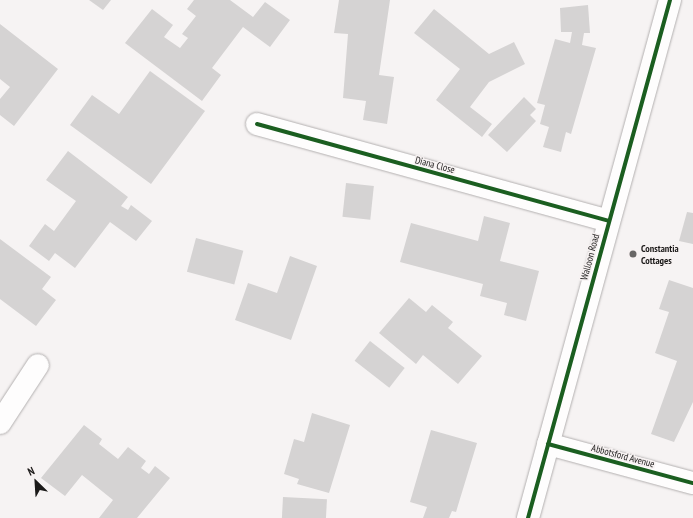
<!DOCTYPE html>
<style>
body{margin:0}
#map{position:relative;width:693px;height:518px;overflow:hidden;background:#f6f3f3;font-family:"PT Sans Narrow",sans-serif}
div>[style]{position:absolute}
.building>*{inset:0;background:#d5d3d3;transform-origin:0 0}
.roads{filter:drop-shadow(0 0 1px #b3b0b0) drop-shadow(0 0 1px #b3b0b0)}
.street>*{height:22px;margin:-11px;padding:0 11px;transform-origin:11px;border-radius:11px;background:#fefdfd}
.secondary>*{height:22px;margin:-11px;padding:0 11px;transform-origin:11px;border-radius:11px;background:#fefdfd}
.cycleway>*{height:4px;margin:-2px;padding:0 2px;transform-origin:2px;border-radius:2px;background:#1b5e20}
.dots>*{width:11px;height:11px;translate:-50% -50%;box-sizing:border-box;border:2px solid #f7f2f2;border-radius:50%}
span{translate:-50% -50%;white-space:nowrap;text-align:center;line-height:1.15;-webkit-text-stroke:3px #f7f2f2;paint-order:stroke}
.street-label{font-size:10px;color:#1b1a19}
.poi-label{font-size:10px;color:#1b1a19;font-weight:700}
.left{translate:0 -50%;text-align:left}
.north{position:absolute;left:16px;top:462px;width:40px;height:40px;-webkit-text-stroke:3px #f7f2f2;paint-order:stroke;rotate:335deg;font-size:11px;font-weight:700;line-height:16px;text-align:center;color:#1b1a19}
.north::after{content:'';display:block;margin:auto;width:14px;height:18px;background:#1b1a19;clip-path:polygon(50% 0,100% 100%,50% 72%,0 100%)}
</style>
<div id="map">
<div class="building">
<i style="clip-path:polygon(89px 0,111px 0,103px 10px)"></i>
<i style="clip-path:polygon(194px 0,230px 0,253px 17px,265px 2px,290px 20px,270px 47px,243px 27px,212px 68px,221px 75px,202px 101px,125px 43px,152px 9px,173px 25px,164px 37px,180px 48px,188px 38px,182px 34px,196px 16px,187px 9px)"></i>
<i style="clip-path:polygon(339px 0,390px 0,379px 75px,394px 77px,387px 124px,363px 120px,366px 101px,343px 98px,348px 34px,334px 33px)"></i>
<i style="clip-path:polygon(588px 5px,590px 33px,584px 33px,582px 45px,596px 48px,571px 134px,566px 132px,561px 152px,543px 147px,549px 127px,540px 124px,545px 105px,537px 103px,555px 39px,570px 43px,572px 32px,561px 32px,560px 8px)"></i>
<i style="clip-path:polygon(434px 9px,489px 54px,514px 42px,525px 64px,489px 82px,470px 107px,492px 124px,482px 137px,436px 100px,460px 69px,414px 33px)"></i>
<i style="clip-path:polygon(0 24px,58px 69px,14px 126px,0 115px,0 99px,10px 87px,0 79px)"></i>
<i style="clip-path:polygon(150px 71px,205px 111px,151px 184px,70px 125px,92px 95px,119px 114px)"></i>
<i style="clip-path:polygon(524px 97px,536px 109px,530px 115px,536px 121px,507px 152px,488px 135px)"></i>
<i style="clip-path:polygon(68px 151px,128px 197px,121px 206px,128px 210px,131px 205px,152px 221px,136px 241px,110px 222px,75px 268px,55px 253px,49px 261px,29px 246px,45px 224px,54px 231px,76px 201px,46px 180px)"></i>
<i style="left:346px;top:183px;width:28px;height:34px;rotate:6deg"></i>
<i style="clip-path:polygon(687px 212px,693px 213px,693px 244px,679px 241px)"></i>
<i style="clip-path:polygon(484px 216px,510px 223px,500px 261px,539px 271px,526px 321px,504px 315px,507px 303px,480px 296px,483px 284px,400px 262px,411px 223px,478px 241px)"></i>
<i style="left:196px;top:238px;width:49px;height:35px;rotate:15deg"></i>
<i style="clip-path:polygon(0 239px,51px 277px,42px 289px,56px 300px,36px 326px,0 299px)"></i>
<i style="clip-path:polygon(290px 256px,317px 266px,291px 340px,235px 320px,248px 283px,277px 293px)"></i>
<i style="clip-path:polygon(669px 280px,693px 288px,693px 402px,674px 442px,651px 434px,677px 361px,655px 353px,669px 312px,659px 309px)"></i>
<i style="clip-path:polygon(409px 298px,426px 312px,432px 305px,453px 322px,448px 328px,482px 356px,458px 384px,423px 355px,416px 364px,379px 333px)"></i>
<i style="left:370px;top:341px;width:44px;height:25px;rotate:38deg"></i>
<i style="clip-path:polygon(312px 413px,350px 425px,329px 493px,297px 484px,299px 479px,284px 474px,294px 439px,304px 442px)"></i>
<i style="clip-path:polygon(84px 425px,102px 439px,99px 444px,118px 459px,128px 447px,146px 461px,141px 468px,149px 474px,155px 466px,170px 478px,137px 518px,99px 518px,113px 500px,82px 475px,65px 496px,41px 478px)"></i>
<i style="clip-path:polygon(431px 430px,477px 443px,456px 512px,452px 511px,449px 518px,423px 518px,427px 507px,410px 502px)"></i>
<i style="left:283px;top:497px;width:44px;height:21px;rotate:3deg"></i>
</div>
<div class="roads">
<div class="street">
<i style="left:257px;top:124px;width:364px;rotate:15.4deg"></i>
<i style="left:0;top:423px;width:69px;rotate:-56.8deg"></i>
<i style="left:548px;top:444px;width:150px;rotate:15.1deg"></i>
</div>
<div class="secondary">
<i style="left:528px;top:518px;width:537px;rotate:-74.67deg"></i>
</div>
</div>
<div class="cycleway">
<i style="left:257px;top:124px;width:364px;rotate:15.4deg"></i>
<i style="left:548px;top:444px;width:150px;rotate:15.1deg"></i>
<i style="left:528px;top:518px;width:537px;rotate:-74.67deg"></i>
</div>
<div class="dots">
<i style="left:633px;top:254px;background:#686665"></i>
</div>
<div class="street-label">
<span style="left:435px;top:165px;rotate:15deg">Diana Close</span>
<span style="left:590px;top:257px;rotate:-75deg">Walloon Road</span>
<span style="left:623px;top:456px;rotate:15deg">Abbotsford Avenue</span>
</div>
<div class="poi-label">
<span class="left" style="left:641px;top:254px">Constantia<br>Cottages</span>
</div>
<div class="north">N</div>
</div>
